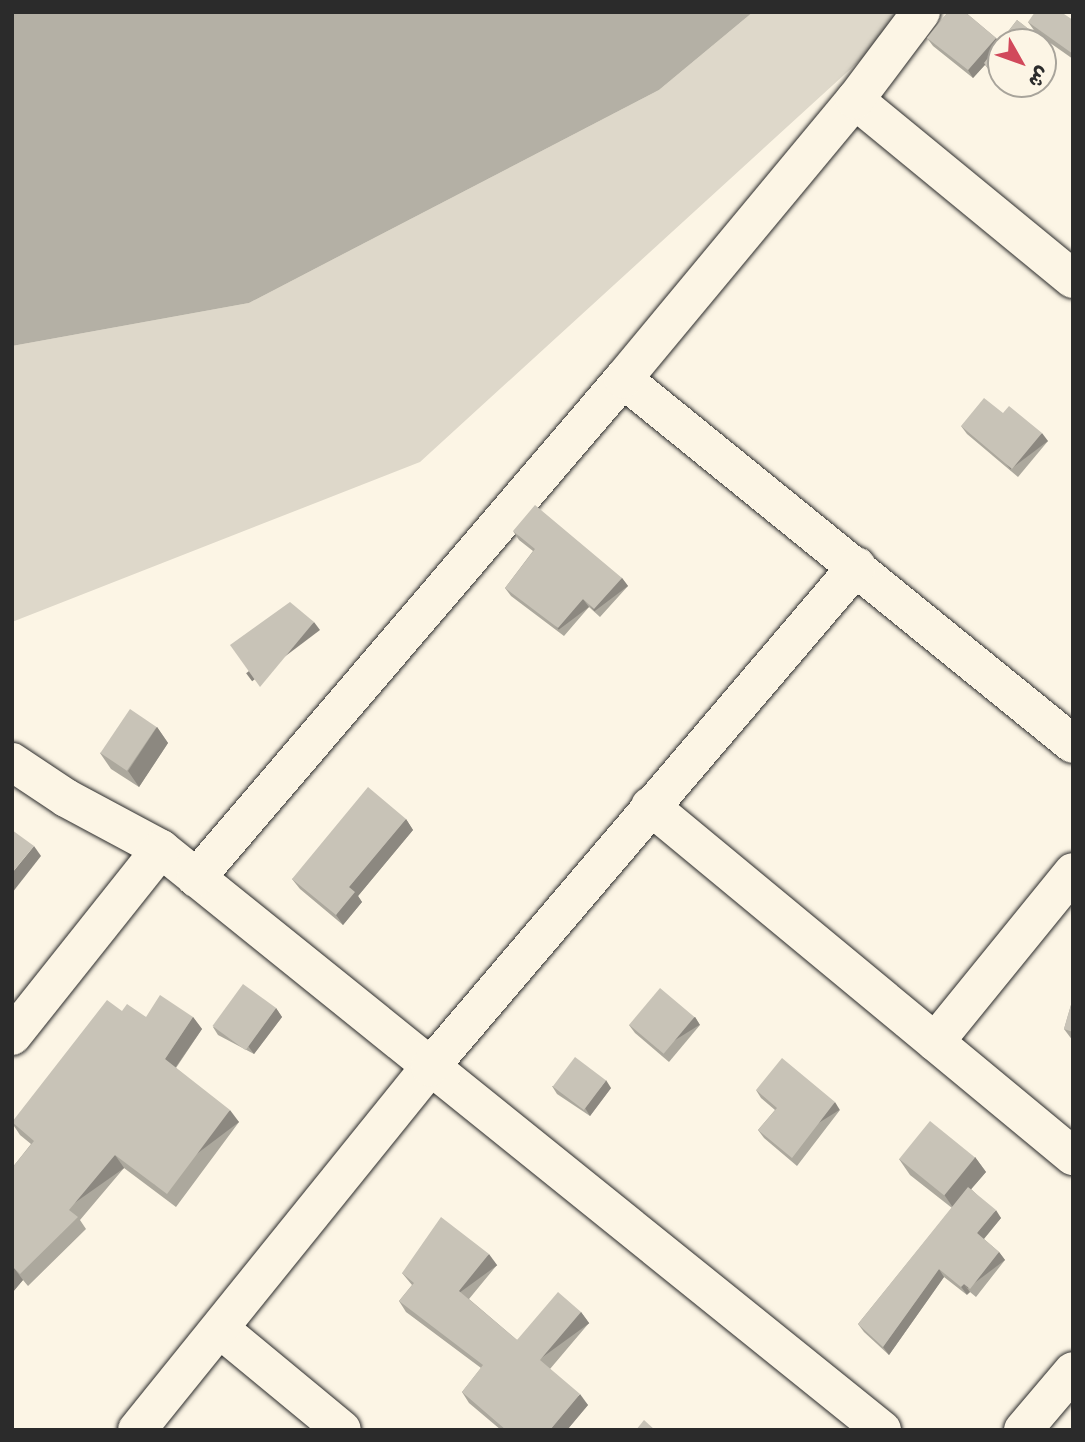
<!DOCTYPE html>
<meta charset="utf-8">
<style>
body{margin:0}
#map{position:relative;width:1085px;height:1442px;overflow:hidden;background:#fcf5e5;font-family:"Gochi Hand","Playpen Sans Arabic",sans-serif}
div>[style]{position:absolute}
.green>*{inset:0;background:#ded8ca}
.water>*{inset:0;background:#b4b0a5}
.roads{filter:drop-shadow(0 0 2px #2b2b2b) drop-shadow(0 0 2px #2b2b2b)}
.minor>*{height:38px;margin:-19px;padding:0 19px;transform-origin:19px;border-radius:19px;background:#fcf5e5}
.wall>*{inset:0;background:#aca89d}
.shaded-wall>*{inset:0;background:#8c8880;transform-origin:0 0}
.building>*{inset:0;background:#c8c3b7;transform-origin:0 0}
span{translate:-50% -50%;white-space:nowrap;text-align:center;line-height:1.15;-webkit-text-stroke:5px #fcf5e5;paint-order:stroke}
.frame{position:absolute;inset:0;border:14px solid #2b2b2b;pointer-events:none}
.north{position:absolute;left:987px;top:28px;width:70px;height:70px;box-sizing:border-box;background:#fcf5e5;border:2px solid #a8a49b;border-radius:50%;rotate:130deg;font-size:19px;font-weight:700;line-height:28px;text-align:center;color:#2b2b2b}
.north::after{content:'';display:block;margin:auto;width:24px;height:32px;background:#d1495b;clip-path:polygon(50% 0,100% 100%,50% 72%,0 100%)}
</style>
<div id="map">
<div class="green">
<i style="clip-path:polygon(753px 12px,913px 12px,420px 462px,12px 622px,12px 346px,249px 303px,659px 90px)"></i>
</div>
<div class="water">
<i style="clip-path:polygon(12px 12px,753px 12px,659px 90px,249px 303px,12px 346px)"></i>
</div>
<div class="roads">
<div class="minor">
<i style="left:855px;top:100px;width:282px;rotate:39.4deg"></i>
<i style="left:623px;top:379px;width:579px;rotate:39.05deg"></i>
<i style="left:12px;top:762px;width:65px;rotate:33.7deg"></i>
<i style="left:66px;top:798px;width:108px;rotate:28.2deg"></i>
<i style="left:161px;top:849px;width:926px;rotate:38.86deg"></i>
<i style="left:650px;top:806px;width:549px;rotate:39.61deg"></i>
<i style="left:196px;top:878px;width:657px;rotate:-49.45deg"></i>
<i style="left:623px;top:379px;width:363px;rotate:-50.3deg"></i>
<i style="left:855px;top:100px;width:110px;rotate:-53.1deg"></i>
<i style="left:12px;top:1036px;width:239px;rotate:-51.5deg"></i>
<i style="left:935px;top:1042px;width:219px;rotate:-50.9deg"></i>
<i style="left:220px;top:1329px;width:158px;rotate:39.6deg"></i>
<i style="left:137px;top:1430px;width:466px;rotate:-51.1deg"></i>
<i style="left:430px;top:1067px;width:658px;rotate:-49.56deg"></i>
<i style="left:1023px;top:1430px;width:77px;rotate:-49.7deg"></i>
</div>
</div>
<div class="wall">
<i style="clip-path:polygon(948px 12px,965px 12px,996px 38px,999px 43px,1017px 20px,1049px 45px,1055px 53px,1043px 63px,1043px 42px,1001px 42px,1001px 84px,1019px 84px,1008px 93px,985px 65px,973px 78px,933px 46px,927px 38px)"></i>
<i style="clip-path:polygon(1073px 20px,1073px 59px,1036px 33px,1028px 22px)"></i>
<i style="clip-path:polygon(961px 426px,1048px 441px,1018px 477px,967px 434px)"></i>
<i style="clip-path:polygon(513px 531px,622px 578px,628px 586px,600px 617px,589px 607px,564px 636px,511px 596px,505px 588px,533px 551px,519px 540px)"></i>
<i style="clip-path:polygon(157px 727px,168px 743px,139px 787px,111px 769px,100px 753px)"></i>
<i style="clip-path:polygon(406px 819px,413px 830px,358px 896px,362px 902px,343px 925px,300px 889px,292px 879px)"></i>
<i style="clip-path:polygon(1073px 998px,1073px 1041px,1064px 1029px)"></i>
<i style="clip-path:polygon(276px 1008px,282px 1017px,254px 1054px,218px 1035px,213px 1027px)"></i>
<i style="clip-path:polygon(122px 1011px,146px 1017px,193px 1017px,202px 1029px,176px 1068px,239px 1122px,176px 1207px,124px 1168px,80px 1220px,86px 1229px,28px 1286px,23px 1280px,12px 1293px,12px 1168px,31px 1144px,20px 1135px,12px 1123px)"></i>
<i style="clip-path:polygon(695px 1017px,700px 1025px,669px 1062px,635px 1033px,629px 1025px)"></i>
<i style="clip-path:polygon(552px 1086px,611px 1088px,590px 1116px,557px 1094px)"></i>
<i style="clip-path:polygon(756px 1090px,840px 1110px,797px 1166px,764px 1138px,758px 1130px,775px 1110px,761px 1098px)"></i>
<i style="clip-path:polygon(975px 1157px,986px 1172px,971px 1189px,1001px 1218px,984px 1239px,999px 1252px,1005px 1260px,976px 1297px,970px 1292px,967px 1295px,944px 1277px,889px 1355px,864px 1332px,858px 1324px,952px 1208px,910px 1175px,899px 1159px)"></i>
<i style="clip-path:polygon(497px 1265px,469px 1299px,517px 1340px,581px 1312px,589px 1323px,550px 1369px,588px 1405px,567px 1430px,501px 1430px,469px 1403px,462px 1392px,481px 1368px,406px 1312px,399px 1301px,412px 1285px,402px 1273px)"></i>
</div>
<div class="shaded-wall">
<i style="clip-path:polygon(996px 38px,1001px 45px,1001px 47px,973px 78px,968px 70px)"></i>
<i style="left:1042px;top:433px;width:10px;height:47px;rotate:53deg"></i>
<i style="left:622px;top:578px;width:10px;height:42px;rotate:53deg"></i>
<i style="left:583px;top:599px;width:10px;height:38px;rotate:53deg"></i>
<i style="left:314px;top:622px;width:10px;height:85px;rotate:53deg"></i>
<i style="clip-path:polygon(157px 727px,168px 743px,139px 787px,128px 771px)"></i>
<i style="clip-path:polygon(406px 819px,413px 830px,358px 896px,362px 902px,343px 925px,336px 915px,349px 887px)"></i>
<i style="clip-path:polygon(34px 846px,41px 856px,12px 893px,12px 873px)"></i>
<i style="clip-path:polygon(276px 1008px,282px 1017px,254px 1054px,248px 1046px)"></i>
<i style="clip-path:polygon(193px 1017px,202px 1029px,173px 1071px,165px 1059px)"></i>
<i style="left:695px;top:1017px;width:9px;height:48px;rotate:58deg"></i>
<i style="clip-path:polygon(606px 1080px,611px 1088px,590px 1116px,585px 1108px)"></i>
<i style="left:835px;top:1102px;width:9px;height:71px;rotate:58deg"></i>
<i style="left:230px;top:1110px;width:15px;height:105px;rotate:53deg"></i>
<i style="left:115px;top:1155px;width:16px;height:72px;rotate:55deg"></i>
<i style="clip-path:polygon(975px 1157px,986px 1172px,954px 1209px,943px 1193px)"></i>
<i style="clip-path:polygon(996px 1210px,1001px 1218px,982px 1241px,977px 1233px)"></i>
<i style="left:999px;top:1252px;width:10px;height:47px;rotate:53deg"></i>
<i style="left:489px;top:1254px;width:14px;height:48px;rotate:54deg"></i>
<i style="clip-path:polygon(14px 1268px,23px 1280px,12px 1293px,12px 1270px)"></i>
<i style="clip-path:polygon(939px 1269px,944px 1277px,889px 1355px,883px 1347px)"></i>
<i style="left:964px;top:1284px;width:10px;height:4px;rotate:53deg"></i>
<i style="left:581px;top:1312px;width:14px;height:63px;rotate:54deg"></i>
<i style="clip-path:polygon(580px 1394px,588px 1405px,567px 1430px,550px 1430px)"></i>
</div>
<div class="building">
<i style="clip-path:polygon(948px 12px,965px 12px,996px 38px,968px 70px,927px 38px)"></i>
<i style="clip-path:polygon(1035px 12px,1061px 12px,1073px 20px,1073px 54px,1028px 22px)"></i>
<i style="clip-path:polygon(1017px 20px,1049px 45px,1043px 50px,1043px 42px,1001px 42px,1001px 84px,984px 63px)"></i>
<i style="clip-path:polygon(984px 398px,1003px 413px,1009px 406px,1042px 433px,1012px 469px,961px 426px)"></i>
<i style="clip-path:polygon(535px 505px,622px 578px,594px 609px,583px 599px,558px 628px,505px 588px,535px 549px,513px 531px)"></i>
<i style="clip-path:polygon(290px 602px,314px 622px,260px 687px,230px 645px)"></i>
<i style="left:130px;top:709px;width:32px;height:53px;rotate:34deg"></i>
<i style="clip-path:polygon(368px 787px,406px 819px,349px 887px,355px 892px,336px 915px,292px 879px)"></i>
<i style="clip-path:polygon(12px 830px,34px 846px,12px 873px)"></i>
<i style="left:243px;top:984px;width:41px;height:52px;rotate:36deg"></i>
<i style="left:660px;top:988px;width:45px;height:48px;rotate:40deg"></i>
<i style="clip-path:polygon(160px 995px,193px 1017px,165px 1059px,230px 1110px,167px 1194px,115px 1155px,69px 1210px,78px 1217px,20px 1274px,14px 1268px,12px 1270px,12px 1168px,34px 1141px,12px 1122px,107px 1000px,122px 1011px,127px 1004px,146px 1017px)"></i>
<i style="clip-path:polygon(1073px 998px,1073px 1032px,1064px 1029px)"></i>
<i style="left:575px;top:1057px;width:39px;height:37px;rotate:37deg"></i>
<i style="clip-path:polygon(782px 1058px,835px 1102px,792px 1158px,758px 1130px,777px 1108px,756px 1090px)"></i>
<i style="left:930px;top:1121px;width:58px;height:49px;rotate:39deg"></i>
<i style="clip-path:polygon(968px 1187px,996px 1210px,977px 1233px,999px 1252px,970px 1289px,964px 1284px,961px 1287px,939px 1269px,883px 1347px,858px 1324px)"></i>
<i style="clip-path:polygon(441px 1217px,489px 1254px,459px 1291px,517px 1340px,558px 1292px,581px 1312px,540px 1360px,580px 1394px,550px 1430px,506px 1430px,462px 1392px,483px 1365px,399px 1301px,414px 1283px,402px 1273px)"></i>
<i style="clip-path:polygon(644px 1420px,655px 1430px,636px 1430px)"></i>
</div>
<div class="frame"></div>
<div class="north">ش</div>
</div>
